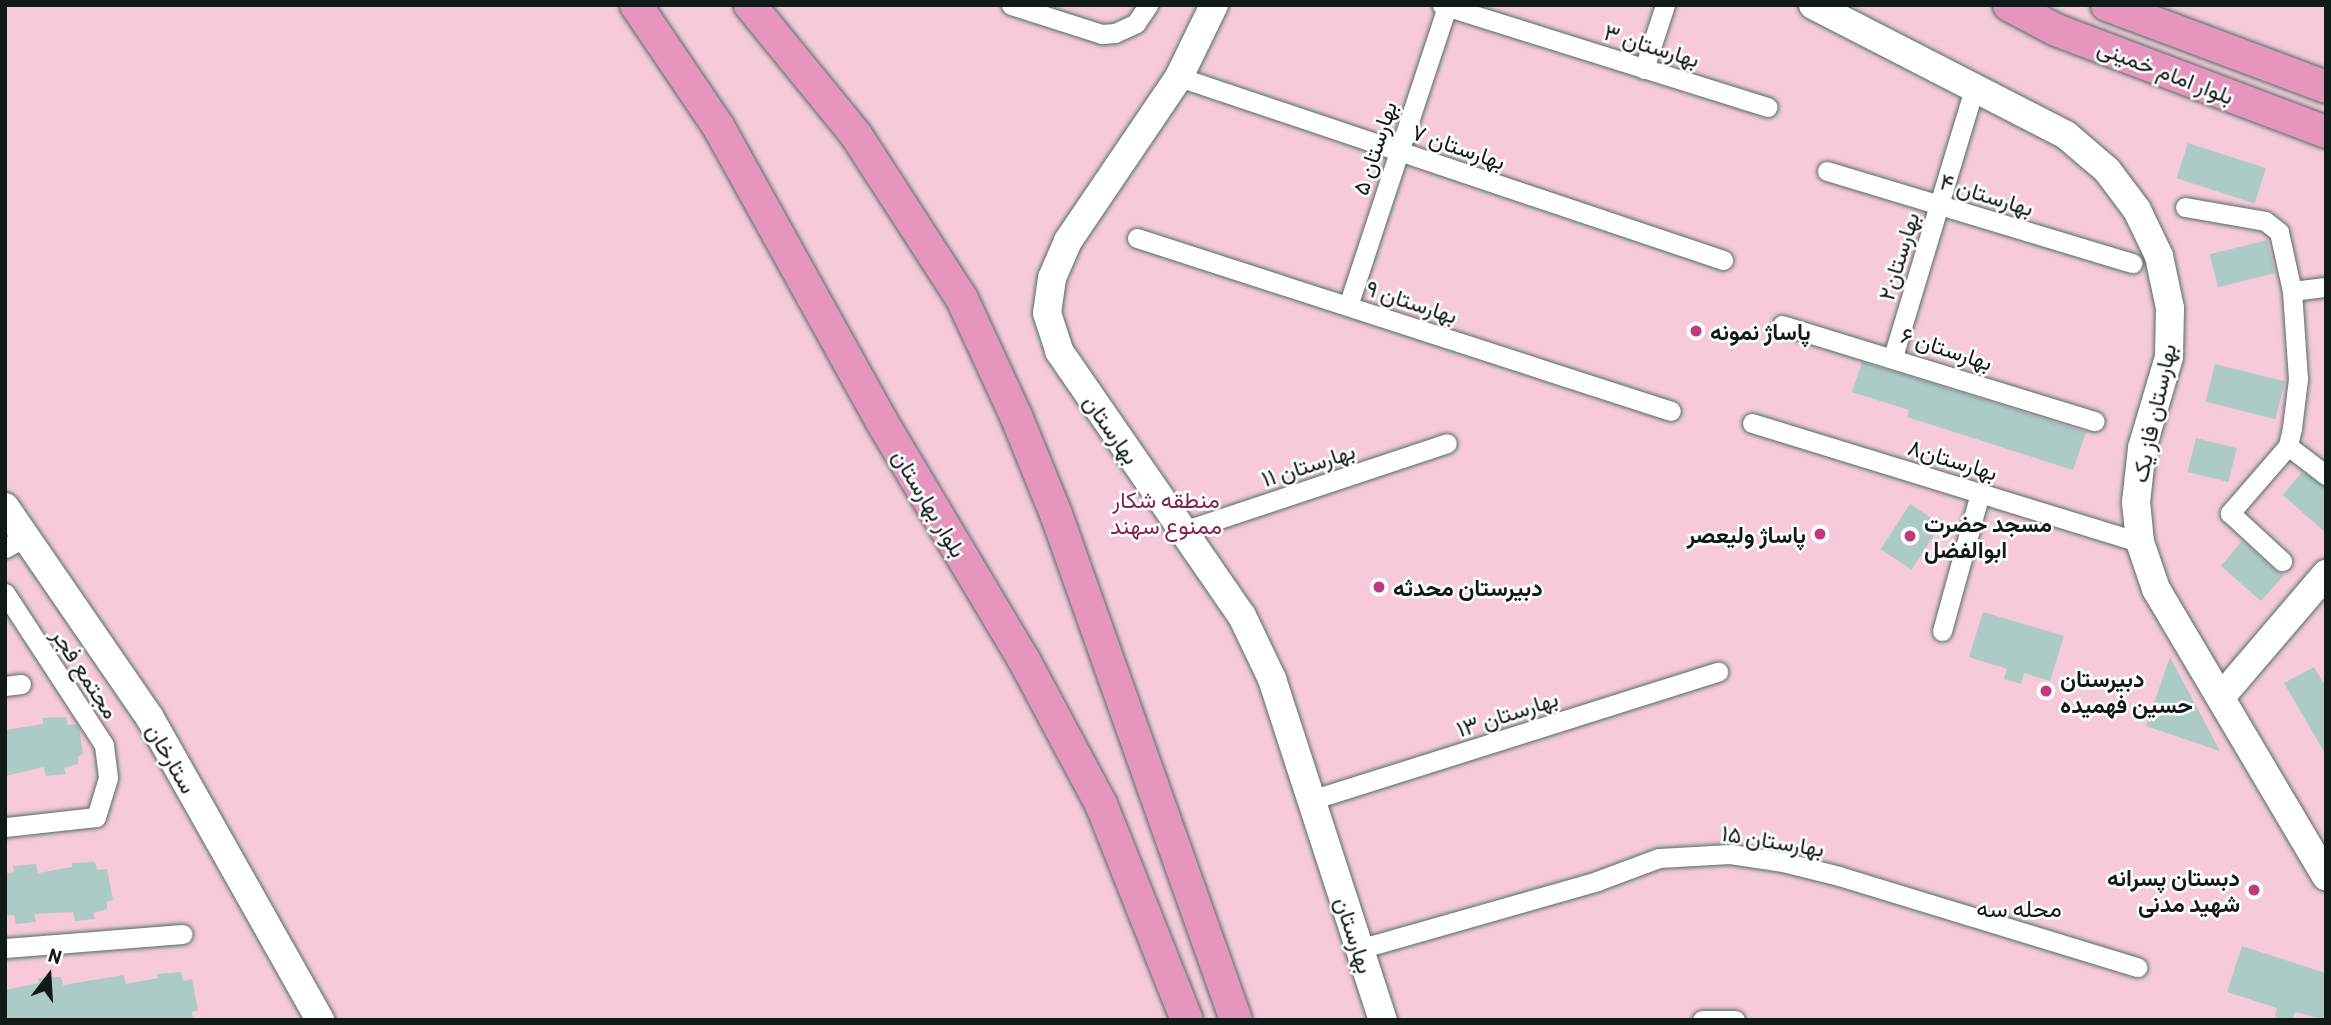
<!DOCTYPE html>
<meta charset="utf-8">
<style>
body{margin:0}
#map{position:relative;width:2331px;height:1025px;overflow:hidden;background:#d1f0eb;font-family:Barlow,Vazirmatn,sans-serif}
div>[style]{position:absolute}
.green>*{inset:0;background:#f6cadb;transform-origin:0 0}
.building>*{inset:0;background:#accbc6;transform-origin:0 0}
.roads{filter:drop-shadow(0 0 2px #526e69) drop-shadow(0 0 2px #526e69)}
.street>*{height:19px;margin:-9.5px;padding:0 9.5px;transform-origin:9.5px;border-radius:9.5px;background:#fff}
.secondary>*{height:28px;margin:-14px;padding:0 14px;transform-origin:14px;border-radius:14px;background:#fff}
.primary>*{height:32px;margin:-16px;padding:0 16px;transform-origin:16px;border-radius:16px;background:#e696bd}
.dots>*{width:19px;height:19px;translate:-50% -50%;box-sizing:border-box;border:4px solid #fff;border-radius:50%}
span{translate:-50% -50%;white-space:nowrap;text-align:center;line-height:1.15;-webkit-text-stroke:5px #fff;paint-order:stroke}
.street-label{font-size:23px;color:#0f1a19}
.poi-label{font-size:23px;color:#0f1a19;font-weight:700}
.left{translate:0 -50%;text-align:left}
.right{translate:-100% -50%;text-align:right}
.park-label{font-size:23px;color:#832355}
.neighbourhood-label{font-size:24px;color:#0f1a19}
.frame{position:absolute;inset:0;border:7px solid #0f1a19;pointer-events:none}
.north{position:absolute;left:14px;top:941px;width:70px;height:70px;-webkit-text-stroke:5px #fff;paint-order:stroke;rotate:17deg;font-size:19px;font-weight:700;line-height:28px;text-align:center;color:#0f1a19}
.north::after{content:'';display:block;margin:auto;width:24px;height:32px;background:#0f1a19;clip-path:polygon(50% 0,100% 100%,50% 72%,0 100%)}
</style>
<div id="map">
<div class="green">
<i style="left:5px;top:5px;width:2321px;height:1015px"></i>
</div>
<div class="building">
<i style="left:2188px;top:143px;width:82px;height:37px;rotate:18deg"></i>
<i style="left:2267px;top:240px;width:34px;height:59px;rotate:76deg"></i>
<i style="clip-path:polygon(1862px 362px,2086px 432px,2073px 470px,1907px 417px,1909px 410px,1852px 392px)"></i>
<i style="left:2215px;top:364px;width:72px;height:39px;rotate:14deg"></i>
<i style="left:2196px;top:438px;width:42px;height:35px;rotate:14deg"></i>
<i style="clip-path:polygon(2302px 472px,2326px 487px,2326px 533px,2283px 495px)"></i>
<i style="left:1910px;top:504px;width:37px;height:54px;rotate:33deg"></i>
<i style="clip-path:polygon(2242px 541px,2274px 570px,2284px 575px,2261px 601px,2221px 566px)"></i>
<i style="clip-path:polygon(1983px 612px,2064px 636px,2050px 681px,2024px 673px,2021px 684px,2004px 679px,2007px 669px,1969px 657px)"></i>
<i style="clip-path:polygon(2170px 657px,2220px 751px,2146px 726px)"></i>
<i style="clip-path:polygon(2314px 667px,2326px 687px,2326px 755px,2284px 683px)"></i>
<i style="clip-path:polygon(66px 717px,68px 725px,76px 724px,79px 729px,83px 754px,78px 757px,78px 764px,64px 768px,66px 774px,46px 776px,44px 767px,5px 776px,5px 730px,43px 724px,43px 718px)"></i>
<i style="clip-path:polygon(95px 862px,97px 870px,107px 869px,113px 900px,107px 902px,107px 909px,93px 913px,95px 919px,75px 921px,73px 912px,34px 914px,36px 922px,16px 924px,14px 915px,6px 915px,5px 873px,14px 872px,13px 866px,36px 864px,38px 873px,72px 867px,72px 863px)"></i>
<i style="clip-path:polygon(2242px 946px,2326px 973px,2326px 1020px,2295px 1012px,2292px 1020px,2285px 1020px,2275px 1017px,2277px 1008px,2227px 992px)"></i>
<i style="clip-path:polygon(181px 972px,183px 981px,192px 979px,198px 1010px,192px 1012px,193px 1020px,5px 1020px,5px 990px,39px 983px,38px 978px,61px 977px,63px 985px,124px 975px,126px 984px,158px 978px,157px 974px)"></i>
</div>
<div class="roads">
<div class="street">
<i style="left:1011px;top:5px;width:96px;rotate:17.7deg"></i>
<i style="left:1102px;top:34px;width:13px;rotate:-4deg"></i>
<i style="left:1115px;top:33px;width:23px;rotate:-25deg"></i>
<i style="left:1136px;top:23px;width:22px;rotate:-56deg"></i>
<i style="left:1442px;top:5px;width:341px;rotate:17.4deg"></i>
<i style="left:1644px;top:69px;width:67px;rotate:-71.8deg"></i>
<i style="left:1179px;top:77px;width:574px;rotate:18.59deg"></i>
<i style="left:1827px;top:171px;width:319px;rotate:16.8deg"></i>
<i style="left:2185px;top:207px;width:81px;rotate:9.9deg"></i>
<i style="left:2265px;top:221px;width:18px;rotate:38deg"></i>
<i style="left:2279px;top:232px;width:60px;rotate:77.6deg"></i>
<i style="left:2292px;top:291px;width:88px;rotate:86.1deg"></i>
<i style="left:2298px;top:379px;width:49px;rotate:97deg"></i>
<i style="left:2292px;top:428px;width:18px;rotate:103deg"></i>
<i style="left:2288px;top:446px;width:89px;rotate:130.9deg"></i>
<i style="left:2230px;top:513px;width:71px;rotate:42.7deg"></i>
<i style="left:1137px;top:238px;width:561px;rotate:17.95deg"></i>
<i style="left:2292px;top:291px;width:34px;rotate:-7deg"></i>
<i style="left:1348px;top:306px;width:315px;rotate:-71.7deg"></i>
<i style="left:1782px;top:325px;width:327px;rotate:17.1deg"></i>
<i style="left:1893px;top:357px;width:281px;rotate:-73.2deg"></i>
<i style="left:1752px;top:423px;width:406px;rotate:17.1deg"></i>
<i style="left:2288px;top:446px;width:48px;rotate:37.3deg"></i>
<i style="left:1183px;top:531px;width:278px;rotate:-18.4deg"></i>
<i style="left:5px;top:548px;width:24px;rotate:-28deg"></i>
<i style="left:5px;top:593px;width:181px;rotate:56.9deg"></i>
<i style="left:104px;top:745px;width:33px;rotate:83deg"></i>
<i style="left:108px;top:778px;width:41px;rotate:107.1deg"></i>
<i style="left:96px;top:817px;width:92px;rotate:173.7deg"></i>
<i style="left:1942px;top:631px;width:143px;rotate:-74.6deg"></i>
<i style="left:5px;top:686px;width:16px;rotate:-7deg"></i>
<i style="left:1311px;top:800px;width:427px;rotate:-17.5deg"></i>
<i style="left:5px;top:948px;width:178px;rotate:-4.5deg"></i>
<i style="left:1359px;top:949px;width:248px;rotate:-15.9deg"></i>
<i style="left:1597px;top:881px;width:66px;rotate:-20.4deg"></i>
<i style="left:1659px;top:858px;width:71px;rotate:-3.2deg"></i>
<i style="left:1730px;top:854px;width:54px;rotate:8.6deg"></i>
<i style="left:1783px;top:862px;width:58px;rotate:14deg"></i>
<i style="left:1839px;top:876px;width:312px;rotate:17deg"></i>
<i style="left:1702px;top:1020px;width:33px"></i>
</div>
<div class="secondary">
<i style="left:1214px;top:5px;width:80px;rotate:115.9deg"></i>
<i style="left:1179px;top:77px;width:198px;rotate:124.1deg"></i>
<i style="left:1068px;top:241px;width:40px;rotate:113.4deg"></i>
<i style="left:1052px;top:278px;width:35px;rotate:98deg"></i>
<i style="left:1047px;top:313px;width:40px;rotate:72deg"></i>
<i style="left:1059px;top:351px;width:322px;rotate:55.4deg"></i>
<i style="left:1242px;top:616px;width:70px;rotate:64.5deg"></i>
<i style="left:1272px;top:679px;width:359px;rotate:72deg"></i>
<i style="left:1813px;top:5px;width:284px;rotate:27.2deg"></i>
<i style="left:2066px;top:135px;width:54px;rotate:40.5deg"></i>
<i style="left:2107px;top:170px;width:50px;rotate:53.1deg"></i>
<i style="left:2137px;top:210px;width:51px;rotate:64.4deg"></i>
<i style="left:2159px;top:256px;width:53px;rotate:78.1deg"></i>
<i style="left:2170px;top:308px;width:49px;rotate:91.2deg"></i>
<i style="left:2169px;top:357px;width:95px;rotate:106.5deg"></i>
<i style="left:2142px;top:448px;width:54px;rotate:96.3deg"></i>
<i style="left:2136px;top:502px;width:40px;rotate:84.3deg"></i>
<i style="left:2140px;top:542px;width:50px;rotate:71.2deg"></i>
<i style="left:2156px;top:589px;width:334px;rotate:59.4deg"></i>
<i style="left:5px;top:507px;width:256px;rotate:55.5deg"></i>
<i style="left:150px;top:718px;width:347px;rotate:60.6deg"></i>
<i style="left:2221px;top:697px;width:162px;rotate:-49.5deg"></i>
</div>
<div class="primary">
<i style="left:636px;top:5px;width:146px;rotate:55.9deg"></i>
<i style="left:718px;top:126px;width:338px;rotate:61deg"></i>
<i style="left:882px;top:422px;width:277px;rotate:59.2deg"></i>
<i style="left:1024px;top:660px;width:163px;rotate:61.9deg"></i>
<i style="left:1101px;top:804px;width:232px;rotate:68.3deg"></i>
<i style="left:750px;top:5px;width:168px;rotate:50.8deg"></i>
<i style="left:856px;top:135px;width:195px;rotate:57.1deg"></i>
<i style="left:962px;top:299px;width:129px;rotate:65.2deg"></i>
<i style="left:1016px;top:416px;width:106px;rotate:67.8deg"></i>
<i style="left:1056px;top:514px;width:537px;rotate:70.42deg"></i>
<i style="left:2009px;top:5px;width:53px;rotate:28deg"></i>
<i style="left:2056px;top:30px;width:289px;rotate:20.7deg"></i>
<i style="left:2107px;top:5px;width:234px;rotate:20.5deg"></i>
</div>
</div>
<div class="dots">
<i style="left:1696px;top:331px;background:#be397e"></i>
<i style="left:1820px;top:534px;background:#be397e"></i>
<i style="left:1910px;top:536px;background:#be397e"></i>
<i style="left:1379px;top:587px;background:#be397e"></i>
<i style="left:2046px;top:691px;background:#be397e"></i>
<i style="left:2254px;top:890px;background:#be397e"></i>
</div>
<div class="street-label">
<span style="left:1652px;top:45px;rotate:17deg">بهارستان ۳</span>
<span style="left:2166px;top:71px;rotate:21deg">بلوار امام خمینی</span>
<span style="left:1459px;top:146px;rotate:19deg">بهارستان ۷</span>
<span style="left:1374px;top:148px;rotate:-72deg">بهارستان ۵</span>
<span style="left:1987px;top:194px;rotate:17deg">بهارستان ۴</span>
<span style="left:1898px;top:256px;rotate:-73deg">بهارستان۲</span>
<span style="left:1412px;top:301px;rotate:18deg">بهارستان ۹</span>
<span style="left:1947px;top:348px;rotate:18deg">بهارستان ۶</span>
<span style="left:2153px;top:413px;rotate:-78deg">بهارستان فاز یک</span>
<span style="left:1112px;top:429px;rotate:55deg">بهارستان</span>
<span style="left:1953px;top:459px;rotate:17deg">بهارستان۸</span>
<span style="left:1308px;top:464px;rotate:-18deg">بهارستان ۱۱</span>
<span style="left:930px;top:503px;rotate:59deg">بلوار بهارستان</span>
<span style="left:86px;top:673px;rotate:57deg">مجتمع فجر</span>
<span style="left:1507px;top:713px;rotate:-18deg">بهارستان ۱۳</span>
<span style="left:172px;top:758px;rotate:60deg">ستارخان</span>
<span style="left:1773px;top:840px;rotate:9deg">بهارستان ۱۵</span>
<span style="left:1355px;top:935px;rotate:72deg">بهارستان</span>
</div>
<div class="poi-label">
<span class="left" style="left:1710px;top:331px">پاساژ نمونه</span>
<span class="left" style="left:1924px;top:536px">مسجد حضرت<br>ابوالفضل</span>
<span class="right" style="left:1806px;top:534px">پاساژ ولیعصر</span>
<span class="left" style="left:1393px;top:587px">دبیرستان محدثه</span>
<span class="left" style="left:2060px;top:691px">دبیرستان<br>حسین فهمیده</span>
<span class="right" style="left:2240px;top:890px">دبستان پسرانه<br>شهید مدنی</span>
</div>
<div class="park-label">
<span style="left:1166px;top:512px">منطقه شکار<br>ممنوع سهند</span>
</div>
<div class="neighbourhood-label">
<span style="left:2019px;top:908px">محله سه</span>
</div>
<div class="frame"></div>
<div class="north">N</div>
</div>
